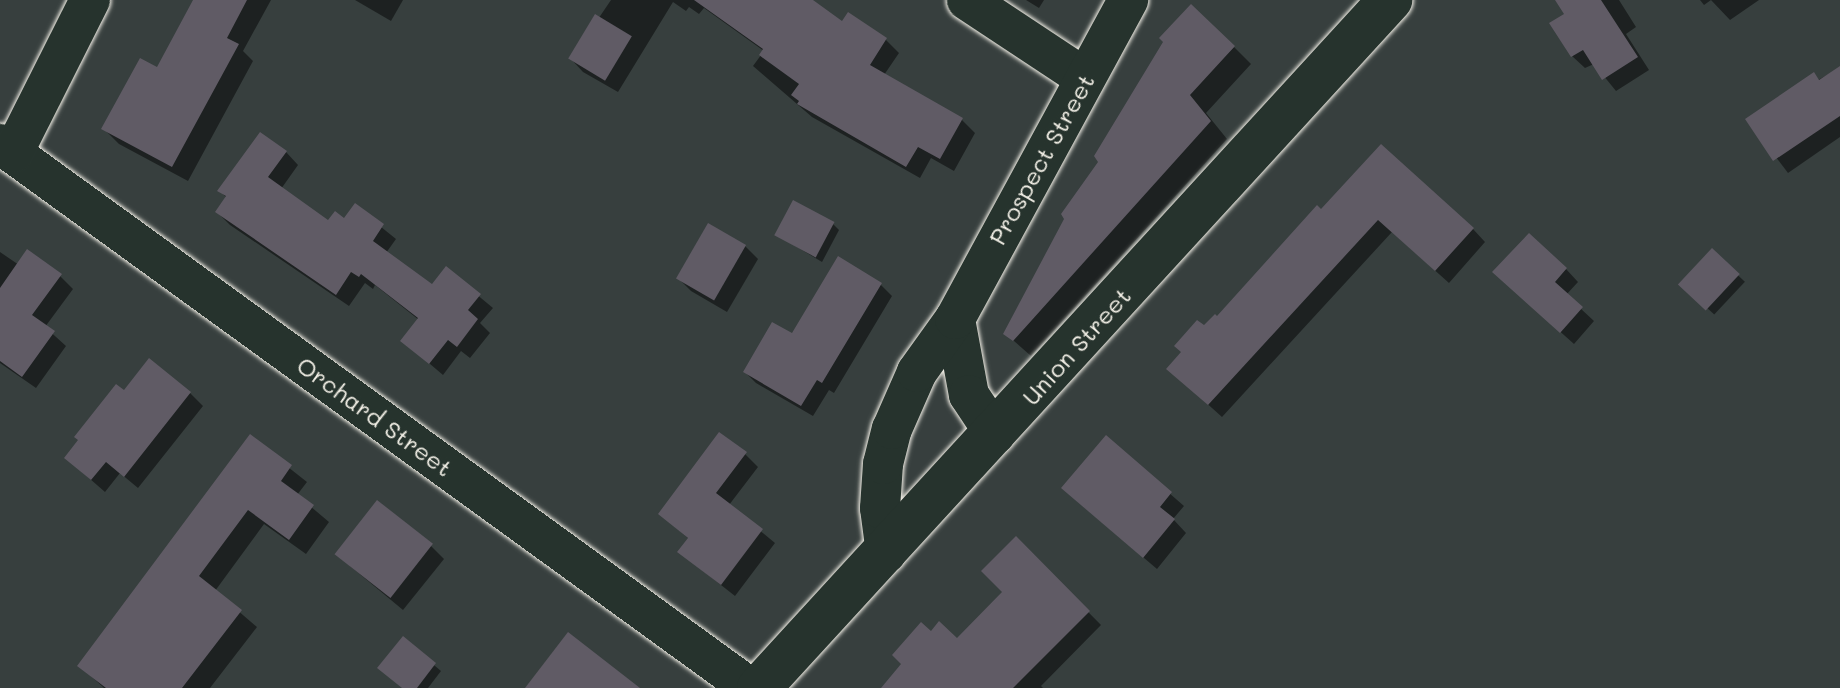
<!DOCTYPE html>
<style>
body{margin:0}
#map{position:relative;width:1840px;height:688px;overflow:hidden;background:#373f3e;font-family:Mali,sans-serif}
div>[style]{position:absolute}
.shadow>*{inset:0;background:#0007;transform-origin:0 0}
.building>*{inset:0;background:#605b65;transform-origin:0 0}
.roads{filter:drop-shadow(0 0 2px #f4f1e8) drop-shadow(0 0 2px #f4f1e8)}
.street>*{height:40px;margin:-20px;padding:0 20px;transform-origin:20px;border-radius:20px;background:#26332d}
.secondary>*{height:44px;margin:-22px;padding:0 22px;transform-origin:22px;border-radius:22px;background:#26332d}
span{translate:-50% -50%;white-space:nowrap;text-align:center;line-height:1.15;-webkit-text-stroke:7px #26332d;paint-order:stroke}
.street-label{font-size:24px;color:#f4f1e8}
</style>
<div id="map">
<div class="shadow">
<i style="clip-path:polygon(195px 0,271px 0,243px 51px,253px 61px,188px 181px,119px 144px,104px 129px,158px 70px)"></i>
<i style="clip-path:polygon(355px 0,403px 0,391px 21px)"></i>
<i style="clip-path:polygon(611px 0,809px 0,842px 24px,848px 15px,886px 40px,899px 53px,884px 75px,962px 120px,975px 133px,954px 171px,931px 158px,920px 178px,812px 117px,753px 66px,764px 51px,704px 8px,699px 14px,689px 7px,686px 11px,673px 2px,618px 92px,583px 72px,571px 59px)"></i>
<i style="clip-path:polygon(1026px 0,1044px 0,1039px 8px)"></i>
<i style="clip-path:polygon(1557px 0,1619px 0,1636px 27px,1626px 34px,1649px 70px,1616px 91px,1594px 64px,1585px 68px,1572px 56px,1567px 14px)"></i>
<i style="clip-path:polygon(1700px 0,1759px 0,1730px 20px,1711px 0,1704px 5px)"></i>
<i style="clip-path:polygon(1234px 47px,1251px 64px,1206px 113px,1227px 139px,1031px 356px,1005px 333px,1066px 219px)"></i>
<i style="clip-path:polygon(1840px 68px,1840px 137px,1788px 173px,1747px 119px)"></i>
<i style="clip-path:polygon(286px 152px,298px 165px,281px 189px,329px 223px,345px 221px,355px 206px,396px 239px,386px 253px,432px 287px,446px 269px,493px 308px,480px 323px,490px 333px,470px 358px,461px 351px,443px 375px,403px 341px,419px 320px,375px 285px,373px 289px,365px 283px,349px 306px,230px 225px,217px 212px,227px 198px,220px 191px)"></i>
<i style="clip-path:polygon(1321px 211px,1473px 229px,1485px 242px,1449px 283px,1392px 232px,1222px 417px,1182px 381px,1204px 328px,1217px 319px)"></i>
<i style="clip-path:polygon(833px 224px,839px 230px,822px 262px,777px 235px)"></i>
<i style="clip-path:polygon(745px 246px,758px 259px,727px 312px,691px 291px,678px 278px)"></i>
<i style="left:1712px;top:251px;width:45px;height:45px;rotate:43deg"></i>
<i style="clip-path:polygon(0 252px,19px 265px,60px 276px,73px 289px,45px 327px,66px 346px,36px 388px,0 363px)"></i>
<i style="clip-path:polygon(1566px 269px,1578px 282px,1566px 295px,1594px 321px,1574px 344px,1508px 285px)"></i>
<i style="clip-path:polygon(880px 284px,892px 296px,834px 393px,829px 390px,813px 416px,756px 383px,745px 372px,793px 336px)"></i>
<i style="clip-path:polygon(190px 393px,203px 406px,138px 488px,120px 473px,105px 492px,66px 458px)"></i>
<i style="clip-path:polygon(250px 437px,307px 482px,297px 495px,329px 522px,306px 554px,264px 524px,215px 591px,257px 627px,210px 688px,104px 688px,80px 666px)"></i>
<i style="clip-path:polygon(1106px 438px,1184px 506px,1173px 519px,1186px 533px,1157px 569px,1077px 501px)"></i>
<i style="clip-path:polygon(745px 454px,758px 467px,729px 505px,775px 543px,735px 596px,679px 552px,689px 539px,660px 514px)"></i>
<i style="clip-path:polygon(1016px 539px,1101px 625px,1041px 686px,1043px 688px,906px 688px,931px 634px,958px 640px,1005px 592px)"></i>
<i style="clip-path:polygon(431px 546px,444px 559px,403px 610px,350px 566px)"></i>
<i style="clip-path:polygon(403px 639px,441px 671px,428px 688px,404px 688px)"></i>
</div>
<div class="building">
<i style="clip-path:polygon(193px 0,247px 0,227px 38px,239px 44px,172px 167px,101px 129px,140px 58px,157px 67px)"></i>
<i style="clip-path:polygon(694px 0,813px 0,842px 21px,848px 12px,887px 38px,870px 65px,963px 118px,940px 159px,918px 147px,906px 167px,797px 104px,799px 101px,791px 95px,799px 84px,759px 55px,763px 49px)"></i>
<i style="clip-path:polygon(1555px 0,1601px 0,1638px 57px,1602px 80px,1583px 50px,1571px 57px,1549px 23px,1564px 14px)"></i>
<i style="clip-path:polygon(1191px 4px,1235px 46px,1190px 95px,1211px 121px,1013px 341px,1003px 334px,1064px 219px,1061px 214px,1098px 162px,1094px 156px,1163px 42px,1159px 38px)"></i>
<i style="left:595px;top:14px;width:43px;height:52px;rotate:31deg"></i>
<i style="clip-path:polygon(1840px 66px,1840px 116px,1773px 161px,1745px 119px,1814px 72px,1819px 80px)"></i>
<i style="clip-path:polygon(260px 132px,287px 151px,268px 177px,328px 220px,335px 211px,344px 218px,355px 203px,384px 224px,373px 241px,432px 284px,446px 266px,481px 294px,468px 310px,478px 319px,457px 347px,448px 340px,429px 364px,400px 341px,418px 318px,361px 274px,359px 277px,351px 272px,336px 295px,215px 212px,226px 196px,217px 191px)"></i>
<i style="clip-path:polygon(1381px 144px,1474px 228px,1435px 271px,1378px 220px,1208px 405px,1166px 369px,1181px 352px,1174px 346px,1197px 320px,1204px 325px,1215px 314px,1217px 316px,1317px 205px,1321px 209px)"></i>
<i style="left:793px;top:200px;width:47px;height:40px;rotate:28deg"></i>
<i style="left:708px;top:223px;width:44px;height:64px;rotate:30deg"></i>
<i style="clip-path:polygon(1529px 233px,1567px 268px,1555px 282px,1583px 307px,1560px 333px,1492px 272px)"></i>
<i style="left:1712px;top:248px;width:38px;height:50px;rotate:43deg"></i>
<i style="clip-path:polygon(27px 249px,62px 274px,32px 315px,55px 331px,22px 377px,0 361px,0 288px)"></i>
<i style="clip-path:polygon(838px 256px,882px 283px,822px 383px,817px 380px,801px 406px,743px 372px,772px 322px,792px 333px)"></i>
<i style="clip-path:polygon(149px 358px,191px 392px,124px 477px,106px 462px,91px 480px,64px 458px,78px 440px,74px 437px,116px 384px,124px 390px)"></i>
<i style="clip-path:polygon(719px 432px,747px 452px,716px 493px,763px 529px,721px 585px,677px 552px,688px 538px,658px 514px)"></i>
<i style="clip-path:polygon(250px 434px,292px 465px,281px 481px,314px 505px,289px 540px,248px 510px,199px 576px,242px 610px,182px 688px,106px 688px,77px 666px)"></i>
<i style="clip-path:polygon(1106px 435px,1172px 492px,1160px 507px,1175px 519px,1143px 558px,1061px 488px)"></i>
<i style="left:377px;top:500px;width:71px;height:69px;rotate:38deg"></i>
<i style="clip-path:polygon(1016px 536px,1090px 611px,1013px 688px,881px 688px,901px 664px,892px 655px,921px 622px,931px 631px,939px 621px,957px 638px,1002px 592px,981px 571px)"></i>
<i style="clip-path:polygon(568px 632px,640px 688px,525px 688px)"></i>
<i style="clip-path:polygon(403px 636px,436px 663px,417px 688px,402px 688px,377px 668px)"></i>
</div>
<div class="roads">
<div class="street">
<i style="left:967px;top:0;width:141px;rotate:33.5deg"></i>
<i style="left:0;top:144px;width:927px;rotate:35.95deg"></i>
<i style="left:13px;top:153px;width:171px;rotate:-63.3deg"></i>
<i style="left:955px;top:319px;width:77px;rotate:79.6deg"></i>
<i style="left:969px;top:395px;width:47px;rotate:56.3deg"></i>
<i style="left:886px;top:553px;width:45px;rotate:-97.6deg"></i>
<i style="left:880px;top:508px;width:44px;rotate:-86.1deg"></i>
<i style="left:883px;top:464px;width:36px;rotate:-76deg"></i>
<i style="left:892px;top:429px;width:62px;rotate:-66.3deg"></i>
<i style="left:917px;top:372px;width:65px;rotate:-54.4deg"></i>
<i style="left:955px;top:319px;width:363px;rotate:-61.5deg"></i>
</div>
<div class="secondary">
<i style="left:759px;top:688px;width:934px;rotate:-47.47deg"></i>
</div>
</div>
<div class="street-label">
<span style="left:1041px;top:159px;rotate:-61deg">Prospect Street</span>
<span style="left:1076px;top:346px;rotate:-48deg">Union Street</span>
<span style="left:375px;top:416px;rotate:36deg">Orchard Street</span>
</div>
</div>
